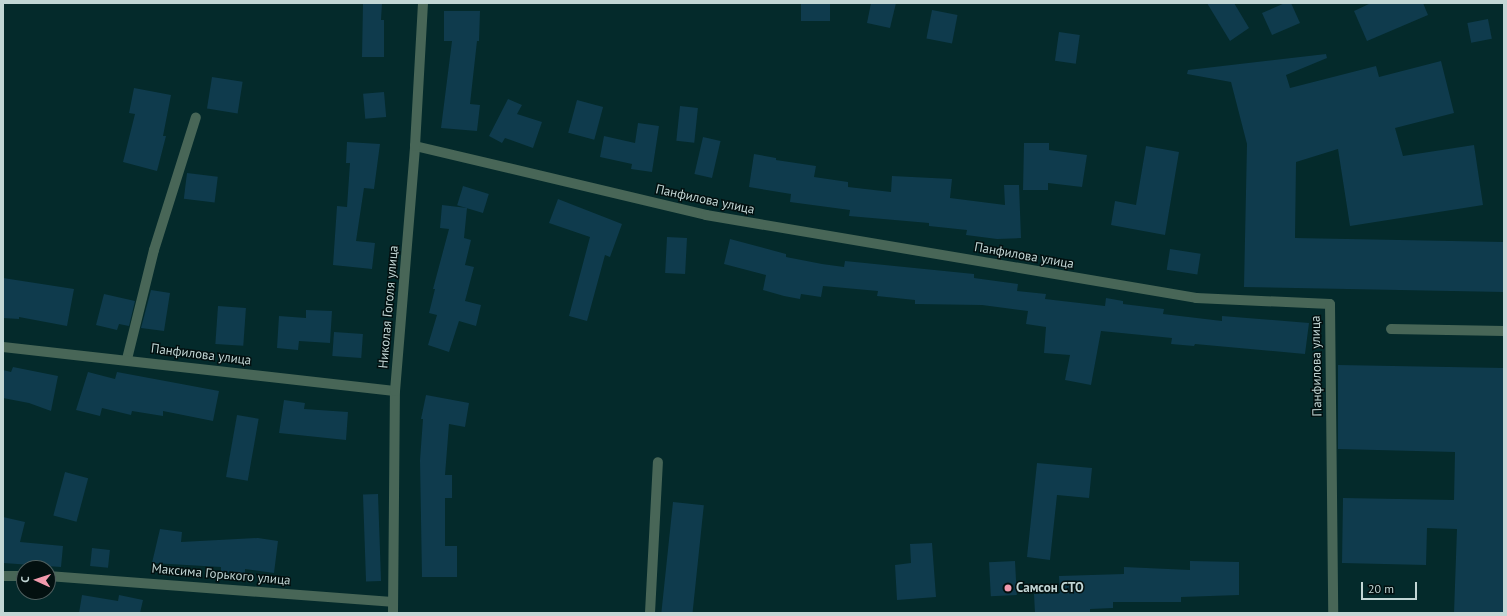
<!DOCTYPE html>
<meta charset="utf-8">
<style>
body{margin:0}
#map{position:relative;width:1507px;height:616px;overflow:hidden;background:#042a2b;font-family:"PT Sans",sans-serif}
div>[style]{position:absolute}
.building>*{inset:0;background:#0f3b4d;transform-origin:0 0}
.service>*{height:10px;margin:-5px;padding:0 5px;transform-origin:5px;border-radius:5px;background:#486657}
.minor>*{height:10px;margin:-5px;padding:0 5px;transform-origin:5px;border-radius:5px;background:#486657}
.dots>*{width:11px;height:11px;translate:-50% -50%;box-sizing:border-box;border:2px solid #031010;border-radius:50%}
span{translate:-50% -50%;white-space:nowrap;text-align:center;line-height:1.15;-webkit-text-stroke:3px #031010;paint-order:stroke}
.street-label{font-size:13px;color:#c2d6d5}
.poi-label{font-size:13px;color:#c2d6d5;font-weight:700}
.left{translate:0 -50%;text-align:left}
.frame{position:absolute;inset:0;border:4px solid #c2d6d5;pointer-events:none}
.north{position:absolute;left:16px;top:560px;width:40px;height:40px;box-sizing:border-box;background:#031010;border:1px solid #4f5f5f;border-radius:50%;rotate:273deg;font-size:11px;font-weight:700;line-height:16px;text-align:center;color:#c2d6d5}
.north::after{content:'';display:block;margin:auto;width:14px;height:18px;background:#f29aad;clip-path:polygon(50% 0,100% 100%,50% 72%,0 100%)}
.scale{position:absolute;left:1361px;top:582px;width:56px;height:18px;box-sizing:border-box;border:2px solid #c2d6d5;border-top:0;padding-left:5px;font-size:12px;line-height:14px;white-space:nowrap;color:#c2d6d5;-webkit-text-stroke:3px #031010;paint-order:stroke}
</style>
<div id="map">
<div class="building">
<i style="clip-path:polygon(363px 3px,382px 3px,381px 20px,384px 20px,384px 57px,362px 57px)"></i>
<i style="left:801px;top:3px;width:29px;height:18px"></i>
<i style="clip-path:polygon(871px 3px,896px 3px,890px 28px,867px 23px)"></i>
<i style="clip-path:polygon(1207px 3px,1234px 3px,1249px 28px,1230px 41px)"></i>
<i style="clip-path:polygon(1285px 3px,1291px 3px,1300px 23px,1272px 35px,1262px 13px)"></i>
<i style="clip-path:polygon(1371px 3px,1423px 3px,1428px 15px,1367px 41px,1354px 11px)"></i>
<i style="left:932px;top:10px;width:26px;height:29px;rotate:11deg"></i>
<i style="clip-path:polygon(444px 11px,480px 11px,479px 41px,477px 41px,470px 104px,480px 105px,477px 131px,441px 128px,452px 41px,444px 41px)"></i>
<i style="left:1488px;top:19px;width:20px;height:21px;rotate:79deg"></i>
<i style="left:1059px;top:32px;width:21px;height:29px;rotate:8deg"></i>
<i style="clip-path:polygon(1326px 54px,1327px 58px,1286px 75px,1290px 88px,1376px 66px,1379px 77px,1441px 61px,1454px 113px,1395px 128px,1403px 156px,1474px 145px,1483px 205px,1350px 226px,1338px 149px,1296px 162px,1295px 238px,1504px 242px,1504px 292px,1244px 287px,1247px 144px,1231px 82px,1187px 74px,1188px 70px)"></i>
<i style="left:212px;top:77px;width:31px;height:32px;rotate:9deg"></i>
<i style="clip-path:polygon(134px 88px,171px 95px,163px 136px,166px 136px,157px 171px,123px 162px,135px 114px,129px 113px)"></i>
<i style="left:384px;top:92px;width:25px;height:21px;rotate:85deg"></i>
<i style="clip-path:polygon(508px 99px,522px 105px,517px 114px,542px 122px,533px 148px,505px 138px,502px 143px,489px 136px)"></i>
<i style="left:577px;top:100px;width:27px;height:34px;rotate:15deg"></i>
<i style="left:680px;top:106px;width:18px;height:35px;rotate:6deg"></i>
<i style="clip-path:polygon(638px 123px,659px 126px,652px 172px,631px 169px,632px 164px,600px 157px,604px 136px,635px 143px)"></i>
<i style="left:703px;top:137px;width:18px;height:38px;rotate:13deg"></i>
<i style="clip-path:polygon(347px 142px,380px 144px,374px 189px,364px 188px,356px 241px,375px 243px,372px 269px,333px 265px,337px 206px,347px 207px,350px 163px,346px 163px)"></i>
<i style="clip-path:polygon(1024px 143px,1049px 143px,1049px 150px,1087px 155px,1082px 187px,1048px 183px,1048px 190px,1023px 190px)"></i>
<i style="clip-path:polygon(1146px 146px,1179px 152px,1165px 235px,1111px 225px,1115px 201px,1136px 205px)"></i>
<i style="clip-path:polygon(754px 154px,776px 158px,776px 160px,816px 166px,814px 177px,848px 182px,848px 187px,891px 192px,892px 176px,952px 179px,950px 198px,1005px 205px,1004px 185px,1019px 185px,1021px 238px,997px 239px,966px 235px,967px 230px,929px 226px,929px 223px,849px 216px,850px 210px,790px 202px,791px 194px,749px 187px)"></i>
<i style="left:187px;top:173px;width:31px;height:26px;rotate:7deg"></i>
<i style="left:463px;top:186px;width:27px;height:20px;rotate:17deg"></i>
<i style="clip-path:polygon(558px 199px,622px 224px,610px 257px,605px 255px,587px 321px,569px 316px,590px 237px,549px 223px)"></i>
<i style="clip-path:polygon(442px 205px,467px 208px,464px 238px,471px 240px,465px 265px,474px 267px,465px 301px,481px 305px,476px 326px,459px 321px,449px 352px,428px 345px,437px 315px,429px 313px,435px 289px,433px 289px,449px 229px,440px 228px)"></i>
<i style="left:667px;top:237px;width:20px;height:36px;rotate:3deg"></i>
<i style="clip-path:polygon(730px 239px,786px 254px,786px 257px,822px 264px,844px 267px,845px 261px,974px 274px,974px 278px,1018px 284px,1017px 291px,1046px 294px,1045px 299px,1105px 306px,1106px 298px,1123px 301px,1123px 304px,1164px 309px,1163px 314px,1222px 321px,1222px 316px,1309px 323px,1305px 354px,1195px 344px,1194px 346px,1171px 344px,1172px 338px,1101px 331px,1091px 385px,1065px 380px,1070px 355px,1044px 353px,1046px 327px,1026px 324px,1028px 311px,982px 305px,915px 304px,915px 300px,877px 296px,878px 291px,823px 286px,821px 297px,801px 294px,800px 299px,784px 296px,763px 290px,766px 275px,724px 264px)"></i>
<i style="left:1170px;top:249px;width:31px;height:21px;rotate:9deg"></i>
<i style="clip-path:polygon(3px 278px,74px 289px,67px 326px,19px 317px,19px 319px,3px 318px)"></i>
<i style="clip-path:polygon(151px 290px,170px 293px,164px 331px,141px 328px)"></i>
<i style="clip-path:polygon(104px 294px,135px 301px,129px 326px,119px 324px,117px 330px,96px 325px)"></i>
<i style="left:218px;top:306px;width:28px;height:38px;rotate:4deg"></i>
<i style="clip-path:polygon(306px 310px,332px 311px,330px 343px,299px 341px,298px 350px,277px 348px,279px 316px,306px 318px)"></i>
<i style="left:334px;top:332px;width:29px;height:24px;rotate:4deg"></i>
<i style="clip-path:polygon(1338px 365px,1504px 368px,1504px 613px,1454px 613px,1457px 529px,1427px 528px,1426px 565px,1342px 563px,1343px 498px,1454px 500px,1455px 452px,1338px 449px)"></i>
<i style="clip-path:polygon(13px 367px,58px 376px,51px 411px,29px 403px,3px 398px,3px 370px,11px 372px)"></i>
<i style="clip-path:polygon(88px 372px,115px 379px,117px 372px,219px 391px,213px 421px,163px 411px,163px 416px,132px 411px,131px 415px,102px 408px,100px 416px,76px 410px)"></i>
<i style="clip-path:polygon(426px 395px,469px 403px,465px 427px,449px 424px,445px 475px,452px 475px,452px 498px,445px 498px,445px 546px,457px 546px,457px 577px,422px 577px,420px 460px,423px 419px,421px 419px)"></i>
<i style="clip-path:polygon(284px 400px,305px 403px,304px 409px,348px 412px,346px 440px,279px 433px)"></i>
<i style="left:237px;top:415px;width:22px;height:63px;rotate:10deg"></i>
<i style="clip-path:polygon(1037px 463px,1092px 468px,1089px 498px,1057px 495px,1050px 560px,1027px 557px)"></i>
<i style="left:65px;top:472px;width:24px;height:45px;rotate:15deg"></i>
<i style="left:378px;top:494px;width:87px;height:15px;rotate:88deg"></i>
<i style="left:673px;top:502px;width:31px;height:111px;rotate:6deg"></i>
<i style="clip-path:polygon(3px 517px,25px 522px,20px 542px,63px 546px,61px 567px,3px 563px)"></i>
<i style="clip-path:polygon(160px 529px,182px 532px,181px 542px,258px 538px,278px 541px,274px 573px,245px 569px,245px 573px,221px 572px,221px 567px,152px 563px)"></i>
<i style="clip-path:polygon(932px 543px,936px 597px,897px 600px,895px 565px,911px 563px,910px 544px)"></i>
<i style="left:92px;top:548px;width:18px;height:18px;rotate:6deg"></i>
<i style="left:1015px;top:561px;width:34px;height:26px;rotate:87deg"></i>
<i style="clip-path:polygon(1190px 561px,1239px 562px,1239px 595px,1181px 597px,1181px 602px,1113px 602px,1113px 608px,1090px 609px,1090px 613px,1035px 613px,1034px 594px,1060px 593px,1059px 576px,1124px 574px,1124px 567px,1190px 570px)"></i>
<i style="clip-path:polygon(82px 595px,118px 601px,119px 595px,143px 600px,140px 613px,79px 613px)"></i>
</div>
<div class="service">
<i style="left:1391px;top:329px;width:113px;rotate:1deg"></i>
<i style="left:127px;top:359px;width:112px;rotate:-76.1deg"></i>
<i style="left:154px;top:250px;width:139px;rotate:-72.5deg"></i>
<i style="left:650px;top:613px;width:151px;rotate:-87deg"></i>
</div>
<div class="minor">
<i style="left:415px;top:146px;width:299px;rotate:13.3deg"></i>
<i style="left:706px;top:215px;width:497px;rotate:9.6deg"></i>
<i style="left:1196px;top:298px;width:134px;rotate:2.6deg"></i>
<i style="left:1330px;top:304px;width:309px;rotate:89.4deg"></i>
<i style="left:3px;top:347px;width:394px;rotate:6.4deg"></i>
<i style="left:3px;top:576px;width:21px"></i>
<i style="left:48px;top:576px;width:345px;rotate:4.3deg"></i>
<i style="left:393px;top:613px;width:222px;rotate:-89.5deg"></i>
<i style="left:395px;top:391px;width:246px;rotate:-85.3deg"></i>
<i style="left:415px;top:146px;width:143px;rotate:-86.8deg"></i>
</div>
<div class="dots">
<i style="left:1008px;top:588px;background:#f29aad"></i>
</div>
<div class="street-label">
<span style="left:705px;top:200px;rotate:12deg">Панфилова улица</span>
<span style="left:1024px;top:256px;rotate:10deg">Панфилова улица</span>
<span style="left:389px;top:307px;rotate:-85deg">Николая Гоголя улица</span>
<span style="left:201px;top:355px;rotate:7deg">Панфилова улица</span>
<span style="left:1317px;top:366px;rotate:-91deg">Панфилова улица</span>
<span style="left:221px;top:575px;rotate:5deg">Максима Горького улица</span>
</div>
<div class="poi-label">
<span class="left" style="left:1016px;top:588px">Самсон СТО</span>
</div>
<div class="frame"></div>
<div class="north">С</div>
<div class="scale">20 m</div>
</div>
